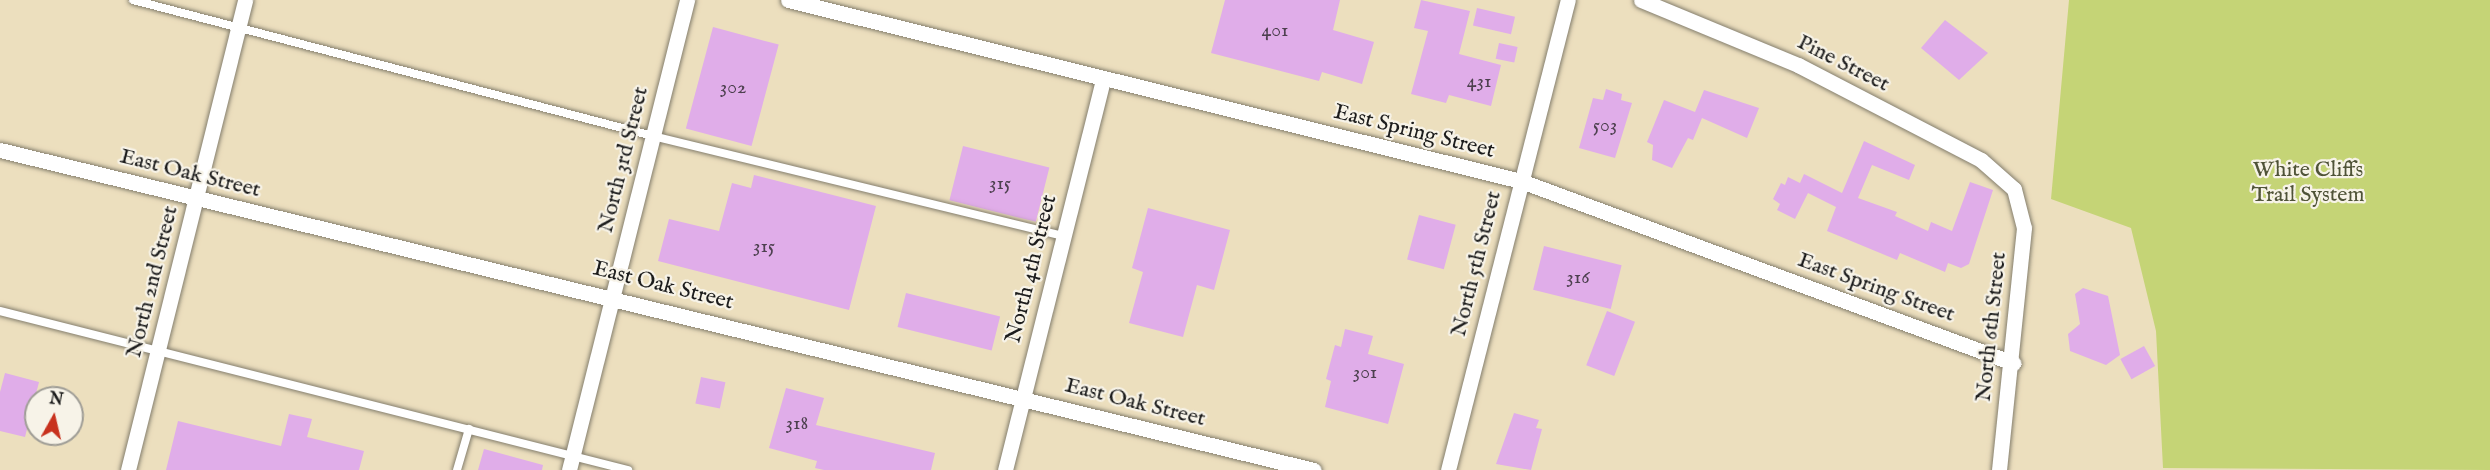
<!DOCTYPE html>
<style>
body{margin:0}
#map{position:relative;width:2490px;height:470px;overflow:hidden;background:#ecdfbe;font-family:"IM FELL English",serif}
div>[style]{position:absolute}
.green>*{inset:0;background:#c5d476}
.building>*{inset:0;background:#e0ade9;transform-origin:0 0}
.roads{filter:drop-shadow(0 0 2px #847e6d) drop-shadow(0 0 2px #847e6d)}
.service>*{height:8px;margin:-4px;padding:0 4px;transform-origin:4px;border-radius:4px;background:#fff}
.minor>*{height:15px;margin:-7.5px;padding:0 7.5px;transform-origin:7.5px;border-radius:7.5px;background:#fff}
span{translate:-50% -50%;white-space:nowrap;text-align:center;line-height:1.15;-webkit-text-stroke:4.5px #f7f3e8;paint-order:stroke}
.number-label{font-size:20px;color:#4d404f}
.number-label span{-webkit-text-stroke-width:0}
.street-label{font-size:22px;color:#1c1c1c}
.park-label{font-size:22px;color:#4f5337}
.north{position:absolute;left:24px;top:386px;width:60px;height:60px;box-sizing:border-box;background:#f7f3e8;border:2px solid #9f9d96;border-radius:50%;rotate:8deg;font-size:16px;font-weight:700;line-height:24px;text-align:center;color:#1c1c1c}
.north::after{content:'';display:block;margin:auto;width:21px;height:27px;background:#c8321e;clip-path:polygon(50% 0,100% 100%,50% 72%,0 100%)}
</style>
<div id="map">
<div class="green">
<i style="clip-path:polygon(2069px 0,2490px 0,2490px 470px,2163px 468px,2156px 331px,2131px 228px,2051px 199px)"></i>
</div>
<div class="building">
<i style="clip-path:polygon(1225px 0,1340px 0,1333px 30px,1374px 42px,1362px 84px,1322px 72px,1319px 81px,1211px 53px)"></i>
<i style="clip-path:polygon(1421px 0,1470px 11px,1459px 54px,1501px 65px,1491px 106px,1449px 95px,1446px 103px,1411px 94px,1428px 31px,1414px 28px)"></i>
<i style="left:1477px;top:8px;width:39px;height:18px;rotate:13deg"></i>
<i style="clip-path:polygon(1945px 20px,1988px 53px,1959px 80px,1921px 48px)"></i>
<i style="left:713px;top:27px;width:68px;height:105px;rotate:15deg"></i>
<i style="left:1499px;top:43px;width:19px;height:16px;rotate:12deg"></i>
<i style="clip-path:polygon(1606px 89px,1622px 94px,1621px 100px,1632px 103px,1615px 158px,1579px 148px,1593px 98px,1603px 100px)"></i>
<i style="clip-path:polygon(1704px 90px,1759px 108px,1747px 138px,1702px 118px,1693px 140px,1688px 138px,1672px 168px,1652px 160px,1653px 145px,1647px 142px,1664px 100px,1695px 112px)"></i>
<i style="clip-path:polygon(1864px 141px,1915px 165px,1909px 180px,1872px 165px,1858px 198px,1897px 212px,1895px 216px,1928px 231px,1931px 222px,1952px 231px,1970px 182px,1993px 190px,1969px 264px,1961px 268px,1948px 263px,1945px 272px,1900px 253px,1897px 260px,1827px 231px,1836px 207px,1808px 193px,1795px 219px,1777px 210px,1780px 204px,1773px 199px,1781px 183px,1785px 185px,1788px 177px,1800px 183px,1804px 174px,1842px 193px)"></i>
<i style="left:963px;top:146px;width:89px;height:56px;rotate:14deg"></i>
<i style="clip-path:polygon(754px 175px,876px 206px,849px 310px,658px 261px,669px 219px,719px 231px,732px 183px,751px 188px)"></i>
<i style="clip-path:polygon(1148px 208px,1230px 230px,1214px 290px,1197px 285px,1183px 337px,1129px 323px,1143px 272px,1132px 268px)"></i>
<i style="left:1419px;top:215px;width:38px;height:46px;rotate:15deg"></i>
<i style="left:1544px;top:246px;width:80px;height:45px;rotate:14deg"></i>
<i style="clip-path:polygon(2083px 288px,2108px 296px,2120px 355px,2106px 365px,2070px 351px,2068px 334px,2080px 324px,2075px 294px)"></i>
<i style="left:906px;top:293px;width:97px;height:35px;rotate:14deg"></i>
<i style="left:1607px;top:311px;width:30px;height:58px;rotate:21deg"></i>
<i style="clip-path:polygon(1345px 329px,1373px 336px,1368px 354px,1404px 364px,1388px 424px,1325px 407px,1331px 381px,1326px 379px,1335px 345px,1341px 347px)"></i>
<i style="left:2144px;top:346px;width:23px;height:27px;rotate:61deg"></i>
<i style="clip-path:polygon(5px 373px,39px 382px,25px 437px,0 431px,0 392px)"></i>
<i style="left:701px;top:377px;width:25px;height:27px;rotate:12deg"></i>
<i style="clip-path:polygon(786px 388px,824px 398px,816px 425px,935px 453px,931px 470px,824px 470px,815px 468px,817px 461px,769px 448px)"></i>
<i style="clip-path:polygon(1514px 413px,1539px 420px,1536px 428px,1542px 429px,1531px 470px,1496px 464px)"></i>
<i style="clip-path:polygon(289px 414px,312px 419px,307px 437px,364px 451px,359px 470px,166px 470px,178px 421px,281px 446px)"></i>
<i style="clip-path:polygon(484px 449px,543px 465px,542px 470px,478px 470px)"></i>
</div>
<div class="roads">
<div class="service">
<i style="left:133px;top:0;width:537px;rotate:14.66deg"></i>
<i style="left:653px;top:136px;width:423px;rotate:13.7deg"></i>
<i style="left:0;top:311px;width:648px;rotate:14.21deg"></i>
<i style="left:457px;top:470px;width:43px;rotate:-73.7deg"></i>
</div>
<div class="minor">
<i style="left:788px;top:0;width:755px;rotate:13.87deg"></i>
<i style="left:1521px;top:181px;width:525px;rotate:20.3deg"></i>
<i style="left:1641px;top:0;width:170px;rotate:22.5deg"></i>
<i style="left:1798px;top:65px;width:206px;rotate:27.4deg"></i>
<i style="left:1981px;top:160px;width:44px;rotate:41.3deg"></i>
<i style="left:2014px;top:189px;width:40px;rotate:75.6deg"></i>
<i style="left:2024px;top:228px;width:243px;rotate:95.9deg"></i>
<i style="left:0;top:150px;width:1352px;rotate:13.69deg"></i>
<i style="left:128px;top:470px;width:484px;rotate:-76deg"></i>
<i style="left:569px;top:470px;width:485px;rotate:-75.9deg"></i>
<i style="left:1005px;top:470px;width:403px;rotate:-75.9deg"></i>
<i style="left:1448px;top:470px;width:485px;rotate:-75.7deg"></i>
</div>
</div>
<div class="number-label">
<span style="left:1275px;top:30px">401</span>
<span style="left:1479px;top:81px">431</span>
<span style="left:733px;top:87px">302</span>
<span style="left:1605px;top:125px">503</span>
<span style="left:1000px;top:183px">315</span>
<span style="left:764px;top:246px">315</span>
<span style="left:1578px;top:277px">316</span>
<span style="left:1365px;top:372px">301</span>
<span style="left:797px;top:423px">318</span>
</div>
<div class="street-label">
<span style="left:1843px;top:64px;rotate:27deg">Pine Street</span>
<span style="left:1414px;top:132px;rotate:14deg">East Spring Street</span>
<span style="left:624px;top:160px;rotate:-76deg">North 3rd Street</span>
<span style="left:190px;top:174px;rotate:14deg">East Oak Street</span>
<span style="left:1477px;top:264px;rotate:-76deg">North 5th Street</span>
<span style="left:1032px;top:269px;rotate:-76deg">North 4th Street</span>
<span style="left:153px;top:282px;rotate:-76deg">North 2nd Street</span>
<span style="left:663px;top:286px;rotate:14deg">East Oak Street</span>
<span style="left:1876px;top:288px;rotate:20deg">East Spring Street</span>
<span style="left:1992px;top:327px;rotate:-84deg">North 6th Street</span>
<span style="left:1135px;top:403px;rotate:14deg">East Oak Street</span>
</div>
<div class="park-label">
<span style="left:2308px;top:183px">White Cliffs<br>Trail System</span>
</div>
<div class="north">N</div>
</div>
